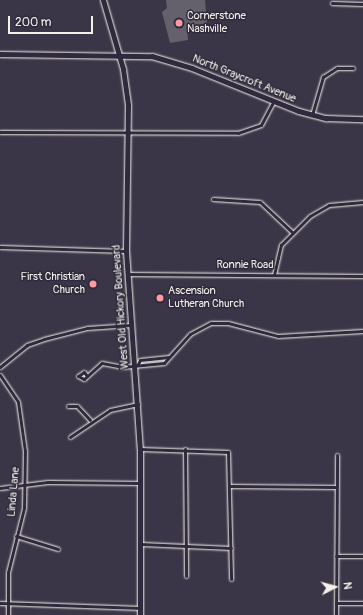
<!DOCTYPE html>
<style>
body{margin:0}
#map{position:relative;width:363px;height:615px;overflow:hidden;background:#3b3647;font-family:Pangolin,sans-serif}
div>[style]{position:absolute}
.building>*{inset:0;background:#65616c}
.roads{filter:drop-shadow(0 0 1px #f4f1e8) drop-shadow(0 0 1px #f4f1e8)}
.street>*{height:3px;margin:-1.5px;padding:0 1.5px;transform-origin:1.5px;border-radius:1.5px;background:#2f2a3d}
.secondary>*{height:4.5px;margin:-2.25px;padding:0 2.25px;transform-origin:2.25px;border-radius:2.25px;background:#2f2a3d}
.primary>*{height:5px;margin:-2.5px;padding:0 2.5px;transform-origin:2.5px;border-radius:2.5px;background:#2f2a3d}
.dots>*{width:11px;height:11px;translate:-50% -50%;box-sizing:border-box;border:2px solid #2f2a3d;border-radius:50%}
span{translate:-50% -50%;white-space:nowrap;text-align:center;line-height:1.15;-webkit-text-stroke:3px #2f2a3d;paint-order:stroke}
.poi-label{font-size:11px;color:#f4f1e8}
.left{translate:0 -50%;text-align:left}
.right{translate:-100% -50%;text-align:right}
.street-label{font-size:11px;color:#f4f1e8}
.north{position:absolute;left:315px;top:567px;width:40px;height:40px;-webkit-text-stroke:3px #2f2a3d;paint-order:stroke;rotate:84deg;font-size:11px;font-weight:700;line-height:16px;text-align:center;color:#f4f1e8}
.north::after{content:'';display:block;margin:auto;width:14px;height:18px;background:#f4f1e8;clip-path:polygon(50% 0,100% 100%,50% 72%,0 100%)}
.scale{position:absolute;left:8px;top:16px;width:85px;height:18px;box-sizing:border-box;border:2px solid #f4f1e8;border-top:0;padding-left:5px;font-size:12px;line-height:14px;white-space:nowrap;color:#f4f1e8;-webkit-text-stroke:3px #2f2a3d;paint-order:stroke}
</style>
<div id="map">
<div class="building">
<i style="clip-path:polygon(166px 0,205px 0,207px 24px,187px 25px,188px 40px,170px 43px,162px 12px,167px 8px)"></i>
</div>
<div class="roads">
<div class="street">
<i style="left:332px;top:3px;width:31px;rotate:2deg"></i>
<i style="left:312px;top:115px;width:40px;rotate:-74deg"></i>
<i style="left:323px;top:77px;width:17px;rotate:-33deg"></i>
<i style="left:337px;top:68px;width:16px"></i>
<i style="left:0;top:132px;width:238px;rotate:0.2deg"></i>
<i style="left:238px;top:133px;width:24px;rotate:-19deg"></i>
<i style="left:261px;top:125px;width:26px;rotate:-62deg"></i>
<i style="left:213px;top:199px;width:47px;rotate:3.7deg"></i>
<i style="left:260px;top:202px;width:44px;rotate:43.2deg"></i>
<i style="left:0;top:247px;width:126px;rotate:1.8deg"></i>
<i style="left:127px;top:274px;width:236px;rotate:0.5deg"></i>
<i style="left:274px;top:275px;width:31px;rotate:-77deg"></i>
<i style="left:281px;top:245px;width:41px;rotate:-45deg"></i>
<i style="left:310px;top:216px;width:22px;rotate:-30deg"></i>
<i style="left:329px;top:205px;width:34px;rotate:-5deg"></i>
<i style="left:138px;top:364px;width:4px;rotate:-63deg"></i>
<i style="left:140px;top:360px;width:29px;rotate:-6deg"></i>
<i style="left:0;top:367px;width:35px;rotate:-39deg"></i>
<i style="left:27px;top:345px;width:18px;rotate:-19deg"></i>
<i style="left:44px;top:339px;width:44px;rotate:-14.3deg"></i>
<i style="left:87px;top:328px;width:44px;rotate:-3.9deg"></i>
<i style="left:0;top:375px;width:32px;rotate:56deg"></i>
<i style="left:18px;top:402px;width:49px;rotate:81.9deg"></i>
<i style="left:25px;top:451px;width:57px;rotate:91deg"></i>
<i style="left:24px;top:508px;width:66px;rotate:104deg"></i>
<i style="left:8px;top:572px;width:43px;rotate:90deg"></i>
<i style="left:87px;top:376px;width:5px;rotate:-127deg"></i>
<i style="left:84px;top:372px;width:7px;rotate:146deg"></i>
<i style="left:78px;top:376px;width:7px;rotate:27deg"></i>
<i style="left:84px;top:379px;width:24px;rotate:-42deg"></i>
<i style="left:102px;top:363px;width:20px;rotate:11deg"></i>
<i style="left:122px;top:367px;width:42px;rotate:-5.4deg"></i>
<i style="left:164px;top:363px;width:39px;rotate:-48deg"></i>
<i style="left:190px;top:334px;width:24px;rotate:-28deg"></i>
<i style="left:211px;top:323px;width:17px"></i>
<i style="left:228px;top:323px;width:52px;rotate:14.6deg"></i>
<i style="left:278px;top:336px;width:85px;rotate:-3.4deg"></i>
<i style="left:68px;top:406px;width:9px"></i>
<i style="left:77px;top:406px;width:19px;rotate:47deg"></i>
<i style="left:70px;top:437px;width:48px;rotate:-34deg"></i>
<i style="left:110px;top:410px;width:29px;rotate:-12deg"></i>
<i style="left:140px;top:449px;width:88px;rotate:2deg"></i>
<i style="left:228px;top:452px;width:127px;rotate:88.6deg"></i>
<i style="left:185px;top:449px;width:127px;rotate:89.5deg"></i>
<i style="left:230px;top:486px;width:106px;rotate:0.5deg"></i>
<i style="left:0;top:488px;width:48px;rotate:-7.1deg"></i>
<i style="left:48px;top:482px;width:93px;rotate:0.6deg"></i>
<i style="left:16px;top:536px;width:44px;rotate:17.2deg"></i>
<i style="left:141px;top:544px;width:90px;rotate:2.5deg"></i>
<i style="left:336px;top:556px;width:27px"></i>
<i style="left:0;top:603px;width:141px;rotate:2deg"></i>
<i style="left:336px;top:603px;width:27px"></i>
<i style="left:336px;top:615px;width:160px;rotate:-89.6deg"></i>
</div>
<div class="secondary">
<i style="left:0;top:54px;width:152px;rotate:0.8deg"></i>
<i style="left:152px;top:56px;width:42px;rotate:16.7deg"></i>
<i style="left:192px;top:68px;width:115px;rotate:21.9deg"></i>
<i style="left:299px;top:111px;width:28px;rotate:15deg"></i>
<i style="left:326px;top:118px;width:37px;rotate:2deg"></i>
</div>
<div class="primary">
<i style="left:103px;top:0;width:72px;rotate:73.8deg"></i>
<i style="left:123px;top:69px;width:36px;rotate:82deg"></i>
<i style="left:128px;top:105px;width:146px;rotate:90.8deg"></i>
<i style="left:126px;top:251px;width:198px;rotate:86deg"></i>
<i style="left:140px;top:449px;width:166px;rotate:90deg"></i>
</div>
</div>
<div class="dots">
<i style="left:179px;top:23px;background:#ff9aa2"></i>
<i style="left:93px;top:284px;background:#ff9aa2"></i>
<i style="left:160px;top:298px;background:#ff9aa2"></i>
</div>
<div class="poi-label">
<span class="left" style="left:187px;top:23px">Cornerstone<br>Nashville</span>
<span class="right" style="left:85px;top:284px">First Christian<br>Church</span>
<span class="left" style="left:168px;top:298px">Ascension<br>Lutheran Church</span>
</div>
<div class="street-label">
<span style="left:244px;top:79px;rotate:22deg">North Graycroft Avenue</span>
<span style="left:245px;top:265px">Ronnie Road</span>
<span style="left:121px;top:307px;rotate:-94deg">West Old Hickory Boulevard</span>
<span style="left:14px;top:492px;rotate:-85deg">Linda Lane</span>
</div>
<div class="north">N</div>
<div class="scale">200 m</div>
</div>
